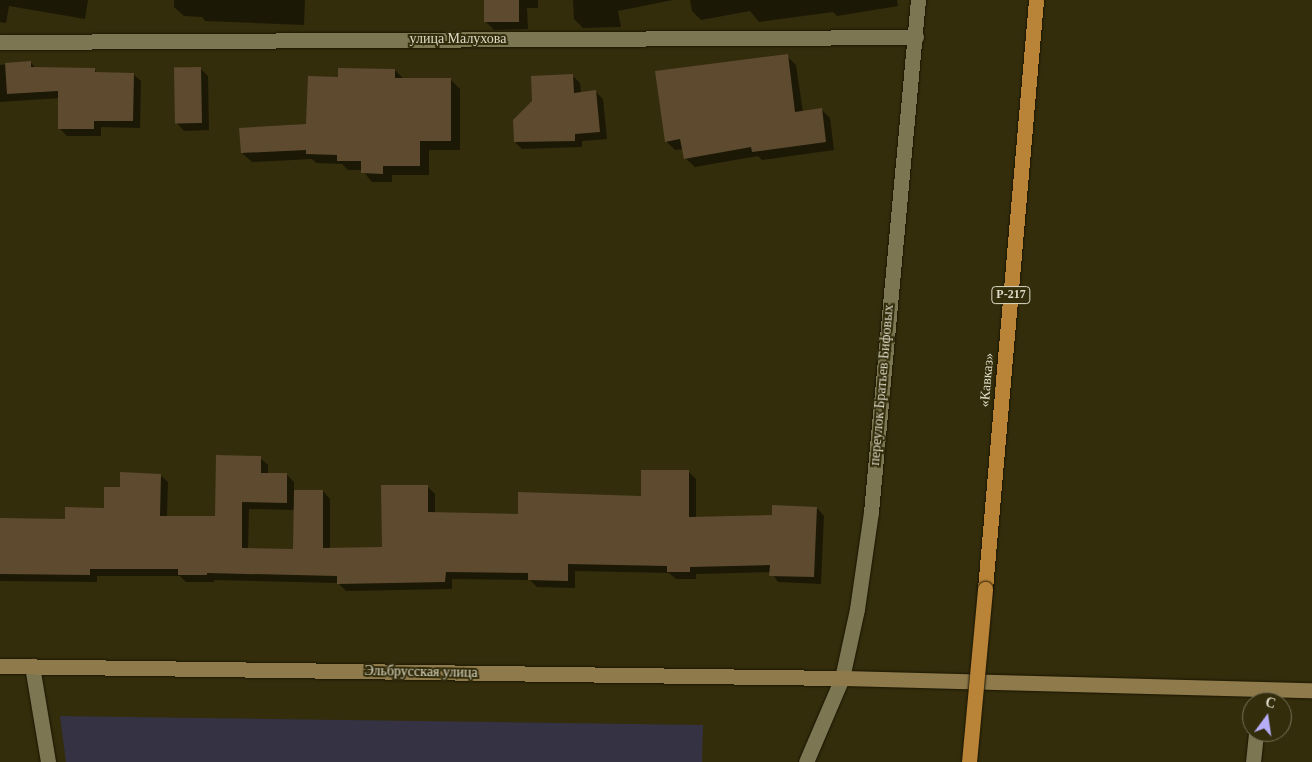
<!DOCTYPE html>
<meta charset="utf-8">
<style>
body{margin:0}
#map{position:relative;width:1312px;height:762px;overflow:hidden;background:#332d0c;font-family:"Times New Roman",serif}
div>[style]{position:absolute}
.industrial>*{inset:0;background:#343243}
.shadow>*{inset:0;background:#0007}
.building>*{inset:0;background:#5e4b2f;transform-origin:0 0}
.roads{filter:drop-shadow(0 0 1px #1a1500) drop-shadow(0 0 1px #1a1500)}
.street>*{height:15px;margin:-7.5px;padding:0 7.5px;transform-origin:7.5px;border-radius:7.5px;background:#7c7653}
.secondary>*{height:15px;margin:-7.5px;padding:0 7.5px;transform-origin:7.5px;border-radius:7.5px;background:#8e7a4b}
.highway>*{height:15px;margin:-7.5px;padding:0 7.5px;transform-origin:7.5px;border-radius:7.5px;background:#b98437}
.bridges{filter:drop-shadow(0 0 1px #1a1500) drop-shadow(0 0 1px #1a1500)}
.highway-bridge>*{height:15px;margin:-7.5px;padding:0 7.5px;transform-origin:7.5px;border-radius:7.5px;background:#b98437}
span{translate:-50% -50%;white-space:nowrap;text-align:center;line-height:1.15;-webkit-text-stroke:4px #332d0c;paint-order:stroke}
.shield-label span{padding:1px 4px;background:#332d0c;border:1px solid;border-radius:4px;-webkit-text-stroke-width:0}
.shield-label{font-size:12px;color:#dedbc8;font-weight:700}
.street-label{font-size:14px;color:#dedbc8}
.north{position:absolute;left:1242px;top:692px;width:50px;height:50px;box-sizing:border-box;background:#332d0c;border:1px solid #777357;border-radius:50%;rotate:14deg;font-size:14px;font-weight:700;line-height:20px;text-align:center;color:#dedbc8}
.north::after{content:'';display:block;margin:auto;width:18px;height:22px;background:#b6acf8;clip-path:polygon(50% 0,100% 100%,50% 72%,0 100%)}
</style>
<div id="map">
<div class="industrial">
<i style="clip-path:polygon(60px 716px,703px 725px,702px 762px,66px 762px)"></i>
</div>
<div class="shadow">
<i style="clip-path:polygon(0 0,88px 0,85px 19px,9px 6px,6px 23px,0 22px)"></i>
<i style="clip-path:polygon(174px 0,305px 0,304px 25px,205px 21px,202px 17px,184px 16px,174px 7px)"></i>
<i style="clip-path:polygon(485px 0,538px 0,538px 8px,527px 8px,528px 29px,494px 30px,486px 22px)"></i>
<i style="clip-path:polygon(573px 0,673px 0,618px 11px,621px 27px,583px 28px,574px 19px)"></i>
<i style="clip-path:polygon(690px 0,897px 0,898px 6px,837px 16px,833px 12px,759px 22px,750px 11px,701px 20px,692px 11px)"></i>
<i style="clip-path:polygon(787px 56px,796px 65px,803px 112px,821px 109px,830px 118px,834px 150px,762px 160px,758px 156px,695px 167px,685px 158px,684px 149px,675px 150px,666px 141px)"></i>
<i style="clip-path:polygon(30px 62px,36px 68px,94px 69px,98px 74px,133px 74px,141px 81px,140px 128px,101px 127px,101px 136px,67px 136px,59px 128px,60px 98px,0 102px,0 65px)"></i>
<i style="clip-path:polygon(201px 69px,208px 76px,209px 130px,184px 131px,177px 123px)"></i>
<i style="clip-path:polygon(395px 70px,404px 79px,451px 80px,460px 89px,460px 150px,429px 150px,429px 175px,392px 175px,392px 182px,372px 182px,362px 170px,348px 170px,342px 164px,316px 163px,312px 159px,252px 162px,242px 153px,308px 126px,339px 78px)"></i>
<i style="clip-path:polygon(573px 76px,580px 83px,581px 93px,596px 92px,603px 99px,607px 139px,582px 141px,582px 147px,522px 149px,515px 142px)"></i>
<i style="clip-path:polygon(evenodd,260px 458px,268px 465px,268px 474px,286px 474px,294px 482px,294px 491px,323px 491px,330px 499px,330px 549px,383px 548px,427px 486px,435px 494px,435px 514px,519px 515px,642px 497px,688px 471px,696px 479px,696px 518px,773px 516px,817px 508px,824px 516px,821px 584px,778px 582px,771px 572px,696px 574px,696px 579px,676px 579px,669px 573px,575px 571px,575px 588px,537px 587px,530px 580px,452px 579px,452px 589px,346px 591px,338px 583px,214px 580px,214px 582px,186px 582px,180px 576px,97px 576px,97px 582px,0 581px,0 520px,66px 520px,105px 509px,122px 488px,160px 475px,168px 482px,167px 517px,216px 517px,260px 458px,249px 509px,295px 510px,294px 550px,248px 549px,249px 509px)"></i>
</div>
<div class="building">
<i style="left:484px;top:0;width:35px;height:22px"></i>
<i style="clip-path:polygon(788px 54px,795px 112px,822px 108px,826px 142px,752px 152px,751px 147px,684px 159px,680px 139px,665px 142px,655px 71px)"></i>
<i style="clip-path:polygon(31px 61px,31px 67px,95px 68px,95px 72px,134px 73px,133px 121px,94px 121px,94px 129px,58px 129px,58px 91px,7px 94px,5px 63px)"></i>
<i style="left:201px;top:67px;width:56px;height:27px;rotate:89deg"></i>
<i style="clip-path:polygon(338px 68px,395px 69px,395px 78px,451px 78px,451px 141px,420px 141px,420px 166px,383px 166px,383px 174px,361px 173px,361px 161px,337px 161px,337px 155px,306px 154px,306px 150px,241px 153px,239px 128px,306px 124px,308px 76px,338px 77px)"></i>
<i style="clip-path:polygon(573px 74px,574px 93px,596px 90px,600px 132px,575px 134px,575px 141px,514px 142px,513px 120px,532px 101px,531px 76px)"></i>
<i style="clip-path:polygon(216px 455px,261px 456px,261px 473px,287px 473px,287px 503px,242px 502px,242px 548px,293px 549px,294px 490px,323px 490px,323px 548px,382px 547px,381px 485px,428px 485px,428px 512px,518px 514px,518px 492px,641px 496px,641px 470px,689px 470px,689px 517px,772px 515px,772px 505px,817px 507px,814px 577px,769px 576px,770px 565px,690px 567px,690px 572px,667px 572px,667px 566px,568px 564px,568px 581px,528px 580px,528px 573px,446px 572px,445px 582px,337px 584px,337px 576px,207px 573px,207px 575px,178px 575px,178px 569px,90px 569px,90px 575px,0 574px,0 518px,65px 519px,65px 507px,104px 508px,104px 487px,120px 487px,120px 472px,161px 474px,160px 516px,215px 516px)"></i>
</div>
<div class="roads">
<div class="street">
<i style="left:0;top:42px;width:916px;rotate:-0.31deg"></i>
<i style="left:32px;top:666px;width:97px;rotate:80.5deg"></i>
<i style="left:1259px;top:702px;width:12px;rotate:-85deg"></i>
<i style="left:806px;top:762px;width:91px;rotate:-66.8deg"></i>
<i style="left:842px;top:678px;width:71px;rotate:-77.7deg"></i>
<i style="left:857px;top:609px;width:98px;rotate:-81.8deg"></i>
<i style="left:871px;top:512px;width:514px;rotate:-84.76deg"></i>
<i style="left:1253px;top:762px;width:30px;rotate:-84deg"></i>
</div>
<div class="secondary">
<i style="left:0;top:666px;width:842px;rotate:0.82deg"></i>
<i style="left:842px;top:678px;width:470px;rotate:1.5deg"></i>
</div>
<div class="highway">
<i style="left:985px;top:589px;width:591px;rotate:-85.05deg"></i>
</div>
</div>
<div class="bridges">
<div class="highway-bridge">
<i style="left:969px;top:762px;width:174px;rotate:-84.7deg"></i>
</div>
</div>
<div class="shield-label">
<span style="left:1011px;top:295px">Р-217</span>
</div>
<div class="street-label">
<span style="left:458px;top:39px">улица Малухова</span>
<span style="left:987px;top:380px;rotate:-85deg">«Кавказ»</span>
<span style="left:882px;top:385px;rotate:-85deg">переулок Братьев Бифовых</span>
<span style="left:421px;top:672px;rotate:1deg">Эльбрусская улица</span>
</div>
<div class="north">С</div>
</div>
